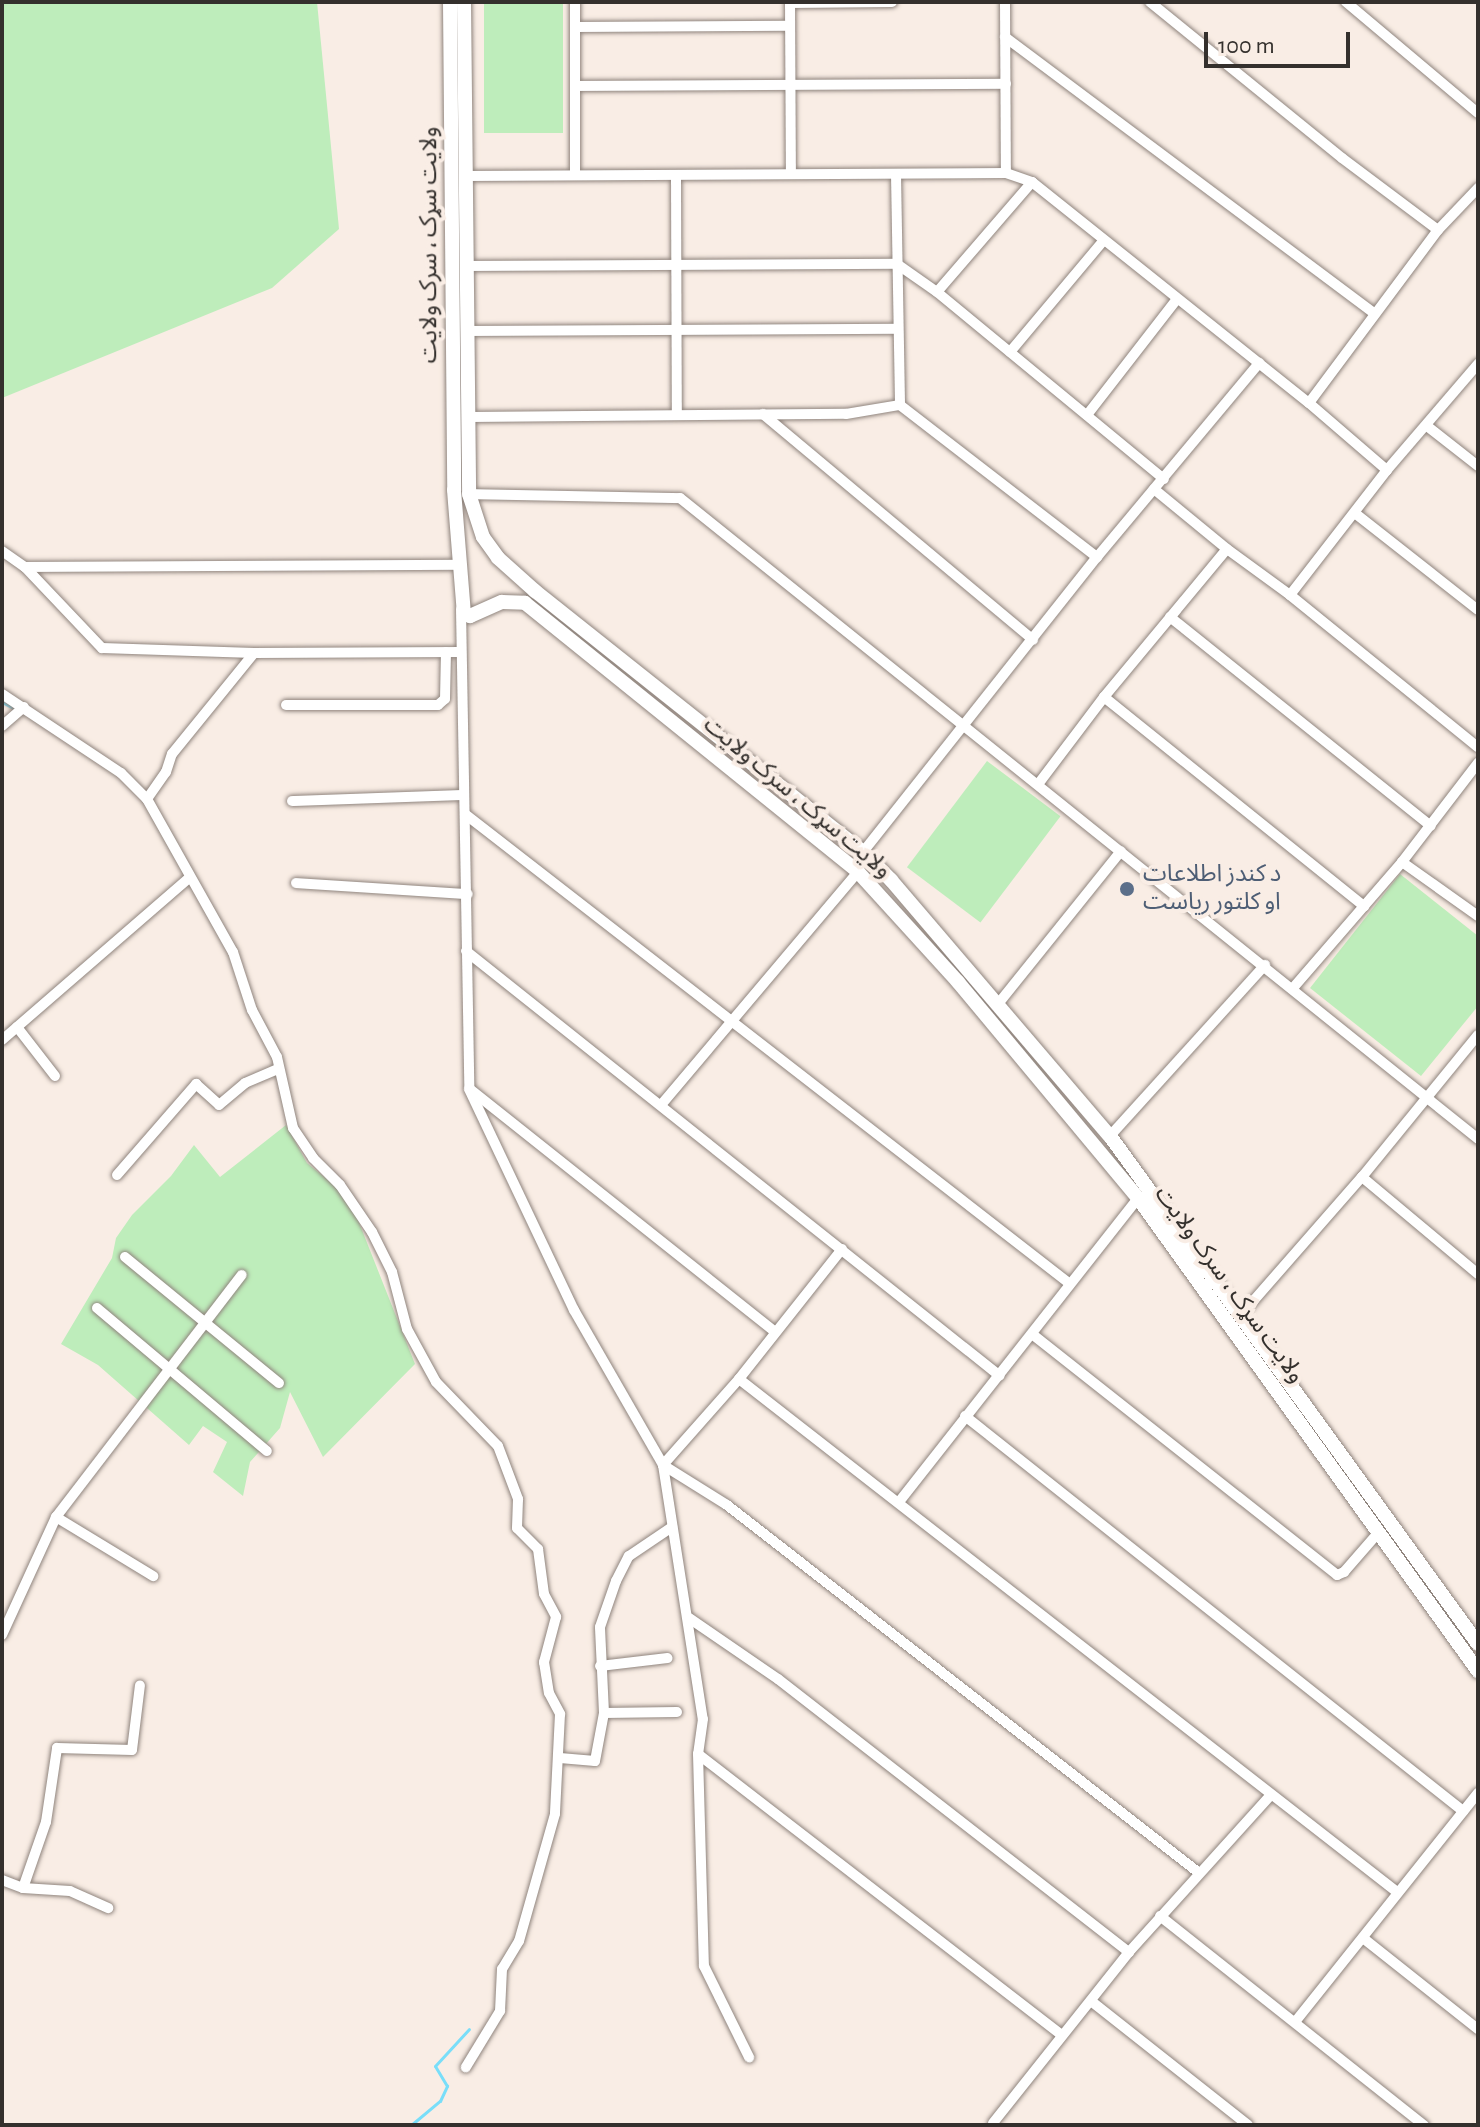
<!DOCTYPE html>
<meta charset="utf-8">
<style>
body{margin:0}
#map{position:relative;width:1480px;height:2127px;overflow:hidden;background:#f9ede5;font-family:"Alegreya Sans","Noto Sans Arabic",sans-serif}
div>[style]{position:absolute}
.green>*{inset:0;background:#beedbb;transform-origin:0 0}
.stream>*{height:3px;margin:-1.5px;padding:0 1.5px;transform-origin:1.5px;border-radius:1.5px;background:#79def9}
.roads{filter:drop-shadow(0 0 2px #8f847d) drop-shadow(0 0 2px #8f847d)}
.minor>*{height:10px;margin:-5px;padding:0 5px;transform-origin:5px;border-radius:5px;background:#fff}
.secondary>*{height:14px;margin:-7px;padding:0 7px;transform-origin:7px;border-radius:7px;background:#fff}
.dots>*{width:22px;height:22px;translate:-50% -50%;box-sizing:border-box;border:4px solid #f9ede5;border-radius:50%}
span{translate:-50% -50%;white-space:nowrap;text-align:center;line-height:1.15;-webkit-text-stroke:8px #f9ede5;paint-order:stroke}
.street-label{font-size:24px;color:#34302d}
.service-label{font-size:24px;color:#4e5e75}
.left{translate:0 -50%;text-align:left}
.frame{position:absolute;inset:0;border:4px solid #34302d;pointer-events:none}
.scale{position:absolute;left:1204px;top:32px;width:146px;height:36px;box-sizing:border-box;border:4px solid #34302d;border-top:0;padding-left:10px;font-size:24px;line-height:28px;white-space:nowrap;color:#34302d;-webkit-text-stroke:6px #f9ede5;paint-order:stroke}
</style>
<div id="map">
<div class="green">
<i style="clip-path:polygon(2px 2px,317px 2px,339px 229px,272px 288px,2px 398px)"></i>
<i style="left:484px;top:2px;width:79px;height:131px"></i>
<i style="left:987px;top:761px;width:92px;height:133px;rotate:37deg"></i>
<i style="clip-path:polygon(1400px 874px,1478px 936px,1478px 1006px,1421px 1076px,1310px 988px)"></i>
<i style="clip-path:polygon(286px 1125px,307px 1163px,339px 1189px,358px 1220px,415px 1364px,323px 1457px,290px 1392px,280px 1428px,250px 1462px,243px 1496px,213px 1472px,227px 1442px,203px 1426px,189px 1445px,98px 1365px,61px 1344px,112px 1258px,116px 1238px,132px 1215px,171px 1176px,194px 1145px,220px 1177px)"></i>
</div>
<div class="stream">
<i style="left:2px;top:702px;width:17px;rotate:28deg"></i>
<i style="left:411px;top:2125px;width:38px;rotate:-40deg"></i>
<i style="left:440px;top:2101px;width:17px;rotate:-65deg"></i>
<i style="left:447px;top:2086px;width:23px;rotate:-121deg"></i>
<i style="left:435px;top:2066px;width:50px;rotate:-47.4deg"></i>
</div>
<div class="roads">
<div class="minor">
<i style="left:575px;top:2px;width:173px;rotate:90deg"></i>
<i style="left:790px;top:2px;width:172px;rotate:89.7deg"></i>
<i style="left:1005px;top:2px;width:171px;rotate:89.7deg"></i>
<i style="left:1150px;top:2px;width:247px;rotate:39.1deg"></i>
<i style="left:1342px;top:158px;width:120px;rotate:36.9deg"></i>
<i style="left:1346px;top:2px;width:172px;rotate:40.1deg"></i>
<i style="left:790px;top:3px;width:102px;rotate:-0.6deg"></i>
<i style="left:575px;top:27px;width:215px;rotate:-0.3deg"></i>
<i style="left:1005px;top:37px;width:461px;rotate:36.8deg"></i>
<i style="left:575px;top:86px;width:431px;rotate:-0.3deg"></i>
<i style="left:896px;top:174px;width:231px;rotate:89deg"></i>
<i style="left:676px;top:175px;width:239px;rotate:89.8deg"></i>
<i style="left:466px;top:176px;width:540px;rotate:-0.32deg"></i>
<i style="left:1006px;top:173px;width:28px;rotate:19deg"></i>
<i style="left:1032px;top:182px;width:354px;rotate:38.6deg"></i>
<i style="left:1309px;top:403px;width:103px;rotate:40.7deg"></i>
<i style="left:1032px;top:182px;width:145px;rotate:130.8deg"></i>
<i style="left:937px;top:292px;width:294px;rotate:39.5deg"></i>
<i style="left:469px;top:266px;width:428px;rotate:-0.3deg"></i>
<i style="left:897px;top:264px;width:49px;rotate:35deg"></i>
<i style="left:470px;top:331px;width:427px;rotate:-0.3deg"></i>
<i style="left:1010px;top:352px;width:146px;rotate:-50deg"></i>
<i style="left:1309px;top:403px;width:216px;rotate:-53.3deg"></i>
<i style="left:1438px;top:230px;width:58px;rotate:-46.4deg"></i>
<i style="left:763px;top:414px;width:352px;rotate:39.9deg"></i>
<i style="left:1087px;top:415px;width:147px;rotate:-52.2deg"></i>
<i style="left:469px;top:417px;width:377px;rotate:-0.5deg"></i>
<i style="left:846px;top:414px;width:55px;rotate:-9.5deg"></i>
<i style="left:900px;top:405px;width:249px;rotate:37.7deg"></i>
<i style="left:1427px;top:426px;width:65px;rotate:38.1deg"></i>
<i style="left:1154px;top:489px;width:94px;rotate:39.4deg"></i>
<i style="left:469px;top:494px;width:211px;rotate:1.1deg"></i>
<i style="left:680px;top:498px;width:1024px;rotate:38.77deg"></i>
<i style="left:1356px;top:514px;width:155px;rotate:38.2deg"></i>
<i style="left:2px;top:551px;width:28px;rotate:35deg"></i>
<i style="left:25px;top:567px;width:112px;rotate:46.5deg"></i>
<i style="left:102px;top:648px;width:152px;rotate:1.9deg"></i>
<i style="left:254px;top:653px;width:207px;rotate:-0.3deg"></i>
<i style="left:25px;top:567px;width:435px;rotate:-0.3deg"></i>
<i style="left:1290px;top:595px;width:158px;rotate:-52.2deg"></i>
<i style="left:1387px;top:470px;width:140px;rotate:-49.4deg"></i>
<i style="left:461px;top:609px;width:480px;rotate:89deg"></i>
<i style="left:469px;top:1089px;width:245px;rotate:64.6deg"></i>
<i style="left:574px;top:1310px;width:179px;rotate:60.1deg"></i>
<i style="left:663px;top:1465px;width:257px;rotate:81.1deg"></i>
<i style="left:703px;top:1719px;width:35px;rotate:98deg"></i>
<i style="left:698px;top:1754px;width:212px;rotate:88.4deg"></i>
<i style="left:704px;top:1966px;width:102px;rotate:63.7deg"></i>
<i style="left:1170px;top:617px;width:334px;rotate:38.7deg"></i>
<i style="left:2px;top:694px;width:143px;rotate:33.6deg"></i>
<i style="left:121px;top:773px;width:37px;rotate:45deg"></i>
<i style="left:147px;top:799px;width:176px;rotate:60.7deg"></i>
<i style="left:233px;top:952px;width:61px;rotate:71.9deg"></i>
<i style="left:252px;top:1010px;width:53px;rotate:62deg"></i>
<i style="left:277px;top:1057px;width:73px;rotate:77.3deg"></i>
<i style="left:293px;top:1128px;width:36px;rotate:56deg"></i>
<i style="left:313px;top:1158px;width:38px;rotate:45deg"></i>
<i style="left:340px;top:1185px;width:57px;rotate:55.8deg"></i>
<i style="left:372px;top:1232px;width:45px;rotate:63.4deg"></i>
<i style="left:392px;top:1272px;width:59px;rotate:75.3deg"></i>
<i style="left:407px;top:1329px;width:60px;rotate:61.3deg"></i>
<i style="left:436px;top:1382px;width:89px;rotate:45.9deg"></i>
<i style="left:498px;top:1446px;width:57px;rotate:69.3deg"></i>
<i style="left:518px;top:1499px;width:29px;rotate:92deg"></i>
<i style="left:517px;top:1528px;width:30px;rotate:45deg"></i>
<i style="left:538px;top:1549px;width:45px;rotate:82.4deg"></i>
<i style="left:544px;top:1594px;width:26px;rotate:62deg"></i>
<i style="left:556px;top:1617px;width:47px;rotate:104.9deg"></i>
<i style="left:544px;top:1662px;width:31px;rotate:81deg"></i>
<i style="left:549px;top:1693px;width:24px;rotate:62deg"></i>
<i style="left:560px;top:1714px;width:100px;rotate:92.9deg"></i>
<i style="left:555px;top:1814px;width:132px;rotate:105.8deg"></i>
<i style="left:519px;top:1941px;width:33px;rotate:121deg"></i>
<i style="left:502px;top:1969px;width:42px;rotate:92.7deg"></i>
<i style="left:500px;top:2011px;width:66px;rotate:121.3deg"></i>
<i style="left:1104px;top:697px;width:334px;rotate:38.8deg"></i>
<i style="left:286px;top:705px;width:152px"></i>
<i style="left:438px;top:705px;width:9px;rotate:-41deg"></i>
<i style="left:445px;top:699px;width:47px;rotate:-88.8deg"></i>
<i style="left:2px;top:726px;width:29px;rotate:-41deg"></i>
<i style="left:1039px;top:783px;width:108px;rotate:-52.9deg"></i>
<i style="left:1104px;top:697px;width:192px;rotate:-50.3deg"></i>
<i style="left:1227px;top:549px;width:78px;rotate:36.1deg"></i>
<i style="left:1290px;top:595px;width:242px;rotate:39deg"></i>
<i style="left:147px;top:799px;width:33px;rotate:-55deg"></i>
<i style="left:166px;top:772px;width:19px;rotate:-72deg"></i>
<i style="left:172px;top:754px;width:130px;rotate:-50.9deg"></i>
<i style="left:292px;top:801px;width:172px;rotate:-2deg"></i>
<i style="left:465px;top:814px;width:766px;rotate:37.84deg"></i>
<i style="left:863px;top:852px;width:377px;rotate:-51.6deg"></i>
<i style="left:1097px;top:557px;width:253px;rotate:-50.1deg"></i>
<i style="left:1402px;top:862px;width:93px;rotate:35.4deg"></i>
<i style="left:296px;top:883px;width:172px;rotate:3.7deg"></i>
<i style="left:466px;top:951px;width:682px;rotate:38.52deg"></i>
<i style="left:1293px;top:988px;width:167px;rotate:-49.1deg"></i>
<i style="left:1402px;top:862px;width:125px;rotate:-52.5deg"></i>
<i style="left:998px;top:1004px;width:196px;rotate:-51.2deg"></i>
<i style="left:17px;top:1027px;width:62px;rotate:52.2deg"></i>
<i style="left:2px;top:1040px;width:247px;rotate:-40.9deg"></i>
<i style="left:471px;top:1090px;width:389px;rotate:38.5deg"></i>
<i style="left:661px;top:1105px;width:305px;rotate:-49.8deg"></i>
<i style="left:1110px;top:1136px;width:231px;rotate:-47.8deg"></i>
<i style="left:117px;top:1175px;width:121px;rotate:-49deg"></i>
<i style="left:196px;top:1084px;width:31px;rotate:42deg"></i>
<i style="left:219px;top:1105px;width:34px;rotate:-40deg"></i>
<i style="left:245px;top:1083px;width:36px;rotate:-23deg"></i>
<i style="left:1362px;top:1177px;width:151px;rotate:39.9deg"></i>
<i style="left:842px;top:1249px;width:166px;rotate:128.4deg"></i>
<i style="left:739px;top:1379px;width:115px;rotate:131.5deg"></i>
<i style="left:663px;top:1465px;width:75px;rotate:32deg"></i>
<i style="left:727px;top:1505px;width:597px;rotate:37.93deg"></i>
<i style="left:125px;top:1257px;width:199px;rotate:39.3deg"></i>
<i style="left:97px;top:1308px;width:222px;rotate:40.1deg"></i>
<i style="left:1241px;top:1315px;width:184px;rotate:-48.8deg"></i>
<i style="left:1362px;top:1177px;width:183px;rotate:-50.8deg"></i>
<i style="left:1032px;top:1334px;width:389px;rotate:38.3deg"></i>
<i style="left:1337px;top:1575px;width:8px;rotate:-23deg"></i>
<i style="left:1344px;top:1572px;width:52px;rotate:-48.9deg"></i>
<i style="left:739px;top:1379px;width:834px;rotate:37.94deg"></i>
<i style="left:965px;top:1416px;width:636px;rotate:38.42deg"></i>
<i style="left:899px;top:1502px;width:387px;rotate:-51.8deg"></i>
<i style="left:56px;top:1517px;width:114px;rotate:31.3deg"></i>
<i style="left:689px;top:1618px;width:108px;rotate:34.4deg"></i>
<i style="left:778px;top:1679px;width:445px;rotate:37.9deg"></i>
<i style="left:2px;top:1635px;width:130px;rotate:-65.4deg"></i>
<i style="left:56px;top:1517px;width:305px;rotate:-52.5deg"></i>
<i style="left:600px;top:1666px;width:68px;rotate:-6.7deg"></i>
<i style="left:604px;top:1713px;width:73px;rotate:-0.8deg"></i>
<i style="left:698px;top:1754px;width:460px;rotate:37.7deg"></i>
<i style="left:560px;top:1758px;width:35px;rotate:5deg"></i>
<i style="left:595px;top:1761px;width:49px;rotate:-79.4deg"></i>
<i style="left:604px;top:1713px;width:86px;rotate:-92.7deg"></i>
<i style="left:600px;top:1627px;width:49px;rotate:-70.8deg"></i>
<i style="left:616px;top:1581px;width:28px;rotate:-63deg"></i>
<i style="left:629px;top:1556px;width:52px;rotate:-34deg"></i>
<i style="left:2px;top:1880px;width:22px;rotate:21deg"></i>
<i style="left:23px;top:1888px;width:70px;rotate:-70.8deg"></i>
<i style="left:46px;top:1822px;width:75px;rotate:-81.5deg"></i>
<i style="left:57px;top:1748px;width:75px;rotate:1.5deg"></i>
<i style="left:132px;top:1750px;width:65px;rotate:-83deg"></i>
<i style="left:23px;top:1888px;width:47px;rotate:3.7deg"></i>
<i style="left:70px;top:1891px;width:42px;rotate:24.1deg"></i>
<i style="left:1160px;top:1916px;width:337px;rotate:38.4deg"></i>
<i style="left:1363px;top:1938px;width:147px;rotate:38.4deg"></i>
<i style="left:1091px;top:2001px;width:200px;rotate:38.3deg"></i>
<i style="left:1295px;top:2022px;width:293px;rotate:-51.4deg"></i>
<i style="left:993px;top:2123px;width:218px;rotate:-51.5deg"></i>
<i style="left:1129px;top:1952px;width:212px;rotate:-47.9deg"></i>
</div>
<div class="secondary">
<i style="left:450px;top:2px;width:488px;rotate:89.5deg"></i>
<i style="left:454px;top:490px;width:123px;rotate:85.4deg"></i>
<i style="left:464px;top:613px;width:7px;rotate:27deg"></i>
<i style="left:470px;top:616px;width:35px;rotate:-24deg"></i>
<i style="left:502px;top:602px;width:23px;rotate:2deg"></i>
<i style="left:525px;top:603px;width:428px;rotate:38.9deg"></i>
<i style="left:858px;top:872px;width:149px;rotate:47.7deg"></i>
<i style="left:958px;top:982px;width:281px;rotate:50.2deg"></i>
<i style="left:1138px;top:1198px;width:583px;rotate:54.29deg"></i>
<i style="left:464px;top:2px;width:492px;rotate:89.4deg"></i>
<i style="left:469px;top:494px;width:45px;rotate:72deg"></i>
<i style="left:483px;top:537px;width:26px;rotate:54deg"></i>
<i style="left:498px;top:558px;width:50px;rotate:41.7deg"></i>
<i style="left:535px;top:591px;width:419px;rotate:38.5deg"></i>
<i style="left:863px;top:852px;width:40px;rotate:45deg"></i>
<i style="left:891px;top:880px;width:337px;rotate:49.5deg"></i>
<i style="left:1110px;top:1136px;width:627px;rotate:54.08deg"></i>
</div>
</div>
<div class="dots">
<i style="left:1127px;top:889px;background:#5c6f8a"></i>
</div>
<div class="street-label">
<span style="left:430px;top:245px;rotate:-90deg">ولایت سړک ، سرک ولایت</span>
<span style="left:797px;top:798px;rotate:40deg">ولایت سړک ، سرک ولایت</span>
<span style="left:1229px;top:1285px;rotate:54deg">ولایت سړک ، سرک ولایت</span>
</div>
<div class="service-label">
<span class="left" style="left:1143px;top:889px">د کندز اطلاعات<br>او کلتور ریاست</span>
</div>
<div class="frame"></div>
<div class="scale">100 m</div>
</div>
